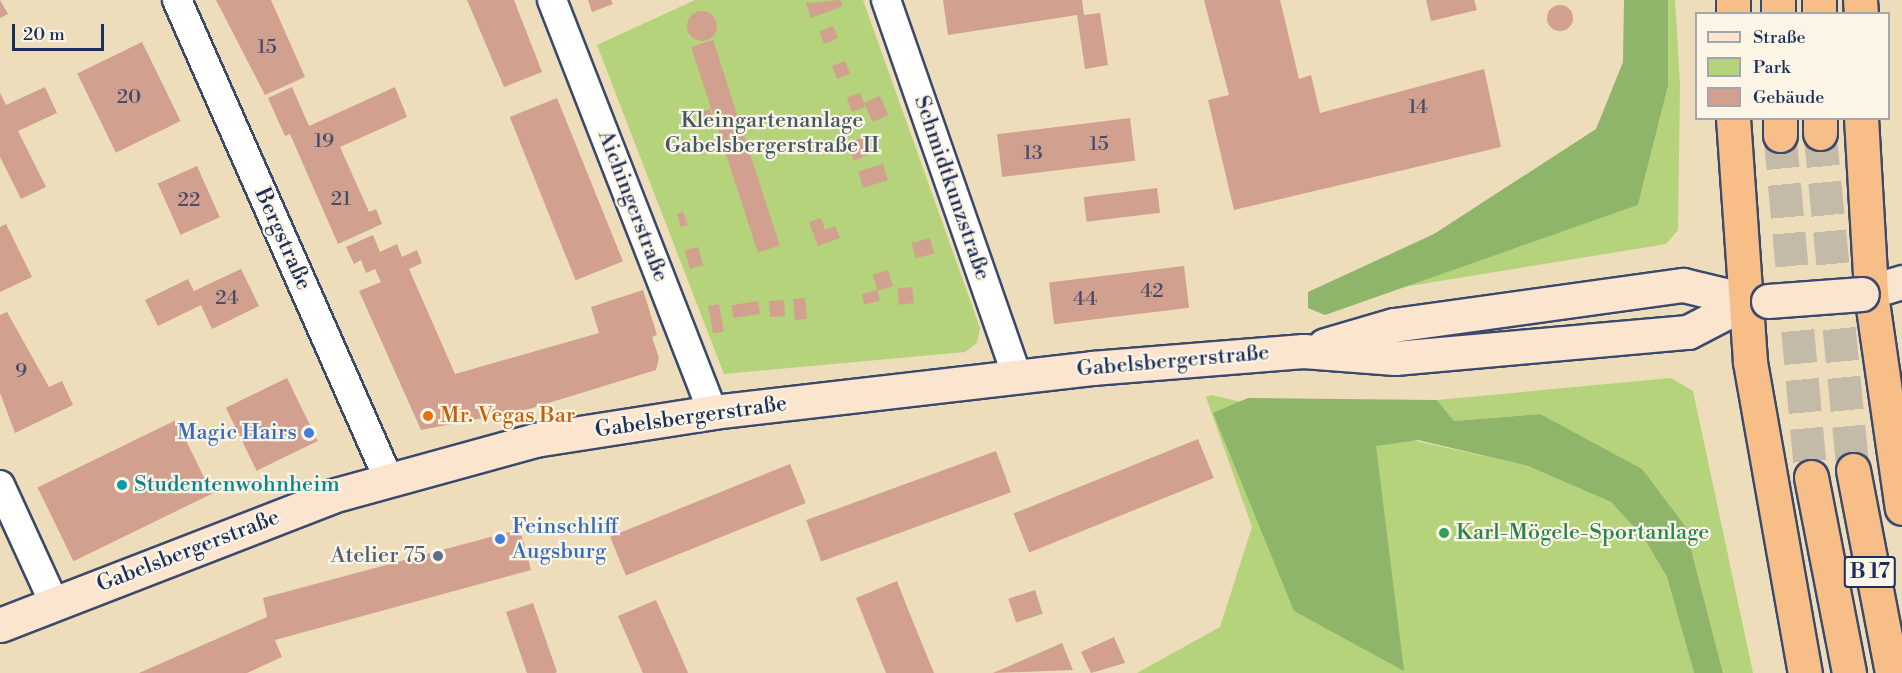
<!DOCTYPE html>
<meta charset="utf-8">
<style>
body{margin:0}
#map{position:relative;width:1902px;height:673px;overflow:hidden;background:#edddba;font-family:"Libre Bodoni",serif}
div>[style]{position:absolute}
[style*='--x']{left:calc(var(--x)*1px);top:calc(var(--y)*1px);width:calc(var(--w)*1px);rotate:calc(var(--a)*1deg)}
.green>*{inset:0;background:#b4d37a}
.forest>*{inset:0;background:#8fb56a}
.building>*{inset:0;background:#d2a08f;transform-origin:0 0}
.round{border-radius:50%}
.highway-tunnel>*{height:33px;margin-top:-16.5px;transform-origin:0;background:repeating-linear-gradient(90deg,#c3baa8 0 33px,transparent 0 49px)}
.roads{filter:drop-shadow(2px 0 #3a496c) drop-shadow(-2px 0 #3a496c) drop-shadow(0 2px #3a496c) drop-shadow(0 -2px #3a496c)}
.street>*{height:28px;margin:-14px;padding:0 14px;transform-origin:14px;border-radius:14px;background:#fff}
.secondary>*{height:33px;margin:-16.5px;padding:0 16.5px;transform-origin:16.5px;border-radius:16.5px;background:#fce5cf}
.highway>*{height:33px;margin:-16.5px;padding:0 16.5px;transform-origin:16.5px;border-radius:16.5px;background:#f7be87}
.bridges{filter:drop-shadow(2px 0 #3a496c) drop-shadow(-2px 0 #3a496c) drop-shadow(0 2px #3a496c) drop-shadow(0 -2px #3a496c)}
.secondary-bridge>*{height:33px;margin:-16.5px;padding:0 16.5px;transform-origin:16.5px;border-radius:16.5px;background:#fce5cf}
.dots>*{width:16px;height:16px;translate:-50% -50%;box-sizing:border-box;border:3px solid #fcf5e5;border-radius:50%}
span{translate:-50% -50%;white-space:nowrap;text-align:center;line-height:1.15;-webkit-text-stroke:4.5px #fcf5e5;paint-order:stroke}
.number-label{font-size:20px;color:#494b6a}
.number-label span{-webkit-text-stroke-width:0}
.shield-label span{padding:2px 4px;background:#fcf5e5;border:2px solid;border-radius:4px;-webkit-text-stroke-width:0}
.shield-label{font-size:21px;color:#1b2f5e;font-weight:700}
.park-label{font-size:22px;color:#415865}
.street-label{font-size:22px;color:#1b2f5e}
.food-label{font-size:22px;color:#c56008}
.left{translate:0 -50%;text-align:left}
.shop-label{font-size:22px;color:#366cbe}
.right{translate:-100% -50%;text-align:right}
.culture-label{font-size:22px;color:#0d838f}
.leisure-label{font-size:22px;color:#27864d}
.service-label{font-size:22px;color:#4e5e75}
.legend{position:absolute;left:1695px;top:12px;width:195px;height:108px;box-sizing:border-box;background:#fcf5e5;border:2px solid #a2a6af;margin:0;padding:8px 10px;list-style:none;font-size:18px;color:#1b2f5e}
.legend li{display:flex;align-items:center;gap:12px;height:30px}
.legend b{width:30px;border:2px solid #a2a6af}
.scale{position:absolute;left:12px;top:24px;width:92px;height:27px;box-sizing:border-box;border:3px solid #1b2f5e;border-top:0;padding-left:8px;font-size:18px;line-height:21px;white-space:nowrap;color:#1b2f5e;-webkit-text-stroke:4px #fcf5e5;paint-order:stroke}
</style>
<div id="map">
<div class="green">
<div style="clip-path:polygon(695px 0,863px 0,980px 328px,977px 343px,965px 352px,724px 374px,597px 45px)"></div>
<div style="clip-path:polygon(1668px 0,1675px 0,1680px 84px,1678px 230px,1666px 244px,1397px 288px,1638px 205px,1668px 86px)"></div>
<div style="clip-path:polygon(1671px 378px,1693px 391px,1753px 673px,1723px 673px,1685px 526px,1540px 414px,1454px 421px,1437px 400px)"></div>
<div style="clip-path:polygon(1211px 395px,1528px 466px,1611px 502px,1644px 538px,1667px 577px,1694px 673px,1137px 673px,1220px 627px,1252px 527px,1206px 397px)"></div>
</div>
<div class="forest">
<div style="clip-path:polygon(1624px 0,1668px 0,1668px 86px,1638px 205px,1325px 315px,1308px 308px,1308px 292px,1434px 234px,1596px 129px,1623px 62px)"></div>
<div style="clip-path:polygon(1248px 398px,1437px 400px,1454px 421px,1540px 414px,1642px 469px,1685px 526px,1723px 673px,1694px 673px,1667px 577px,1644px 538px,1611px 502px,1528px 466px,1418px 440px,1376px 446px,1404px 671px,1294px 611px,1213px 413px)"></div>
</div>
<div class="building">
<div style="clip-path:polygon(0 0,8px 14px,0 18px)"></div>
<div style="clip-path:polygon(216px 0,271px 0,305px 77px,265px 95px)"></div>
<div style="clip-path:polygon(467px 0,514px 0,542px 72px,504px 87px)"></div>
<div style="clip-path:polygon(588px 0,611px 0,613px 4px,592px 12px)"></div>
<div style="clip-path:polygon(840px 0,843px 6px,811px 18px,806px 3px)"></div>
<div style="clip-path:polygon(943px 0,1082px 0,1084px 15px,1100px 13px,1108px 65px,1085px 69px,1077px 15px,948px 35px)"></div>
<div style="clip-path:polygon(1204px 0,1280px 0,1299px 79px,1311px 75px,1320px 113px,1484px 69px,1501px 147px,1234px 210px,1208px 100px,1229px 95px)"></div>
<div style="clip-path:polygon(1426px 0,1474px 0,1477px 10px,1431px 21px)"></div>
<div class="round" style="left:1547px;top:5px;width:26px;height:26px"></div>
<div class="round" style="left:687px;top:11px;width:30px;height:30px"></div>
<div style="left:833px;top:26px;width:13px;height:15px;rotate:67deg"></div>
<div style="left:713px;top:40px;width:216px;height:23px;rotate:72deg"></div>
<div style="left:142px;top:42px;width:88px;height:72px;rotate:64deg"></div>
<div style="left:845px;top:61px;width:14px;height:14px;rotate:69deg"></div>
<div style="clip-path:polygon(45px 87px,57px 113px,18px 131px,46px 187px,21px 199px,0 157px,0 93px,6px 105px)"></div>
<div style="clip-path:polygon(292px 87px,309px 126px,395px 87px,407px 117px,340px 147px,369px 212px,376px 209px,382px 224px,338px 244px,290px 134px,285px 136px,268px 98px)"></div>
<div style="left:860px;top:93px;width:15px;height:14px;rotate:70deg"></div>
<div style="left:880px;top:96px;width:21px;height:17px;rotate:67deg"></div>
<div style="left:557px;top:98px;width:176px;height:51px;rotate:68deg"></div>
<div style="left:710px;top:109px;width:14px;height:12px;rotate:73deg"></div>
<div style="left:1130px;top:118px;width:43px;height:134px;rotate:83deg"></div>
<div style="clip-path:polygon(864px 137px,874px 137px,879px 149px,854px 161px,847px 143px)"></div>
<div style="left:883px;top:164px;width:17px;height:26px;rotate:73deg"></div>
<div style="left:197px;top:166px;width:56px;height:43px;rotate:66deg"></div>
<div style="left:1157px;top:188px;width:25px;height:74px;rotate:83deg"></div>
<div style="clip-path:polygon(683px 212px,688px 225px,681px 227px,677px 214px)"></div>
<div style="clip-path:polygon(821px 218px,825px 230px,835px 226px,840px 238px,818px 246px,809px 222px)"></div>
<div style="clip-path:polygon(6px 224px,32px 277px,0 292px,0 227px)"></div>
<div style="clip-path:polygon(373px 235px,380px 252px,397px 244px,402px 257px,417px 250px,422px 263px,409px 269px,455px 374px,599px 333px,591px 307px,643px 290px,657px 335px,652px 337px,659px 358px,656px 370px,529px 409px,421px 430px,359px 291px,381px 282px,375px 269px,366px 273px,361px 260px,354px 264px,346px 247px)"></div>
<div style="left:930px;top:238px;width:16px;height:19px;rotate:75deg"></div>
<div style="left:698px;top:247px;width:19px;height:14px;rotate:74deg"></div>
<div style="left:1184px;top:266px;width:42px;height:136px;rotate:83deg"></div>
<div style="clip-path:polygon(241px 269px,259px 306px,212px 329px,201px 305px,158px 326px,145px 300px,188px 279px,194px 291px)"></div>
<div style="left:888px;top:270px;width:17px;height:16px;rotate:73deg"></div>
<div style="left:912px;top:287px;width:16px;height:15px;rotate:83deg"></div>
<div style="left:877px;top:290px;width:11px;height:16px;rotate:75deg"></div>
<div style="left:805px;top:298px;width:21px;height:12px;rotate:85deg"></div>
<div style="left:784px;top:300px;width:16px;height:15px;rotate:86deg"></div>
<div style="left:758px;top:301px;width:13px;height:27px;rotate:81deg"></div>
<div style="left:719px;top:304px;width:28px;height:11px;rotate:80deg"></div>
<div style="clip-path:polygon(7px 312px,49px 387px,62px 381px,73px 405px,15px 433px,0 393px,0 315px)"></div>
<div style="left:287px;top:378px;width:70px;height:68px;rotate:64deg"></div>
<div style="left:176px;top:420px;width:82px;height:154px;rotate:64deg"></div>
<div style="left:1198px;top:439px;width:42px;height:199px;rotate:68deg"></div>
<div style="left:996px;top:451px;width:44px;height:202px;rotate:70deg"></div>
<div style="left:790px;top:464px;width:42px;height:194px;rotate:68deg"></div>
<div style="clip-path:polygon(520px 529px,531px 570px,275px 640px,282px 657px,247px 673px,139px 673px,267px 617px,263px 598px)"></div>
<div style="clip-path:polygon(897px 581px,907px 607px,934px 673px,886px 673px,856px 598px)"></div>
<div style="left:1035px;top:590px;width:25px;height:28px;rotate:72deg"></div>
<div style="clip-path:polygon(656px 600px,677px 647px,688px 673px,643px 673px,618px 616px)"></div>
<div style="clip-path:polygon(533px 603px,557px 672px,555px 673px,527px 673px,506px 612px)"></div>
<div style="clip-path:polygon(1114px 637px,1125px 663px,1091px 673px,1081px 652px)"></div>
<div style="clip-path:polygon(1062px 643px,1073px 670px,993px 673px)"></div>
</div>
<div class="highway-tunnel">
<div style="--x:1820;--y:133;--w:339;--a:84.4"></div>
<div style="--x:1780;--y:135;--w:343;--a:84.8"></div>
</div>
<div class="roads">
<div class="street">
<div style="--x:177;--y:0;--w:522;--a:66.18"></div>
<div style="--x:552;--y:0;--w:442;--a:68.7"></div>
<div style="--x:886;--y:0;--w:398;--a:70.8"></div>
<div style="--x:0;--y:485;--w:130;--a:65.4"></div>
</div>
<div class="secondary">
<div style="--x:1862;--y:294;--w:42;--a:-16.7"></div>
<div style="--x:1325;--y:345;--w:72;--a:-16.2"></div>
<div style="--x:1394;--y:325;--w:292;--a:-7.9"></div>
<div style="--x:1683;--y:285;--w:73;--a:13.5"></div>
<div style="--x:0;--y:625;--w:356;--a:-21.2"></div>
<div style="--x:332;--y:496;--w:211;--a:-15.4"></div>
<div style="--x:535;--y:440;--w:180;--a:-8.9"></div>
<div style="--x:713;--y:412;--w:382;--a:-6.6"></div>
<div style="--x:1092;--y:368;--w:212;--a:-4.6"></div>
<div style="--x:1303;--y:351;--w:92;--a:4.4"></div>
<div style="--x:1395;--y:358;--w:294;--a:-5.1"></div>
<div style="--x:1688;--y:332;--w:63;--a:-27.4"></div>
</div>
<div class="highway">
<div style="--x:1778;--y:0;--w:14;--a:90"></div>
<div style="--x:1819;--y:0;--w:14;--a:90"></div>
<div style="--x:1860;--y:0;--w:14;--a:86"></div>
<div style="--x:1733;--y:14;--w:14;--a:-90"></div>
<div style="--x:1733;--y:118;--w:245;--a:86"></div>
<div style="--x:1750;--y:362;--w:316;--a:80"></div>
<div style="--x:1780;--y:118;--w:17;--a:90"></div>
<div style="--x:1820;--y:118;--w:15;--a:90"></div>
<div style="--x:1861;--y:118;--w:176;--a:86.7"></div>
<div style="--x:1871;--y:294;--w:216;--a:81.8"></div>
<div style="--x:1853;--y:470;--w:207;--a:79.1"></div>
<div style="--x:1811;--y:477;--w:200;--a:79"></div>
</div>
</div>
<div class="bridges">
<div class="secondary-bridge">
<div style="--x:1768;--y:301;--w:94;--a:-4.3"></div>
</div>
</div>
<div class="dots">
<div style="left:428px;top:416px;background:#e8710a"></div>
<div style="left:309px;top:433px;background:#3f7fe0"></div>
<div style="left:122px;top:485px;background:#0f9aa8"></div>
<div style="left:1444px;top:533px;background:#2e9e5b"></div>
<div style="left:500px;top:539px;background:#3f7fe0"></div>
<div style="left:438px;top:556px;background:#5c6f8a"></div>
</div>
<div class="number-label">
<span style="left:267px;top:47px">15</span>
<span style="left:129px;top:97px">20</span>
<span style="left:1418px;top:107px">14</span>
<span style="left:324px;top:141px">19</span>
<span style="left:1099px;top:144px">15</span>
<span style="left:1033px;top:153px">13</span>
<span style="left:341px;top:199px">21</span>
<span style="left:189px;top:200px">22</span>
<span style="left:1152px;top:291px">42</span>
<span style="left:227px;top:298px">24</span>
<span style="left:1085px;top:299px">44</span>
<span style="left:21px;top:371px">9</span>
</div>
<div class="shield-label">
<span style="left:1870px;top:572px">B 17</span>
</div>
<div class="park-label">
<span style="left:772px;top:133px">Kleingartenanlage<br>Gabelsbergerstraße II</span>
</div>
<div class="street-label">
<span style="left:952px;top:188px;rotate:71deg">Schmidtkunzstraße</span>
<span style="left:633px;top:206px;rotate:69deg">Aichingerstraße</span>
<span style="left:283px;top:239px;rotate:66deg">Bergstraße</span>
<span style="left:1173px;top:361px;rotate:-5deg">Gabelsbergerstraße</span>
<span style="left:691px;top:417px;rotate:-8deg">Gabelsbergerstraße</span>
<span style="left:188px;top:551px;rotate:-21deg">Gabelsbergerstraße</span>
</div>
<div class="food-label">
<span class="left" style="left:440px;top:416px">Mr. Vegas Bar</span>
</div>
<div class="shop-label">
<span class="right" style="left:297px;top:433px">Magic Hairs</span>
<span class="left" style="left:512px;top:539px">Feinschliff<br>Augsburg</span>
</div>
<div class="culture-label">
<span class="left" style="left:134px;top:485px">Studentenwohnheim</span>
</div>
<div class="leisure-label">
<span class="left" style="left:1456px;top:533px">Karl-Mögele-Sportanlage</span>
</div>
<div class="service-label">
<span class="right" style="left:426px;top:556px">Atelier 75</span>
</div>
<ul class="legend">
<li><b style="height:8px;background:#fce5cf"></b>Straße</li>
<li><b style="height:16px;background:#b4d37a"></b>Park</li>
<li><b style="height:16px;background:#d2a08f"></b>Gebäude</li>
</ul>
<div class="scale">20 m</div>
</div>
